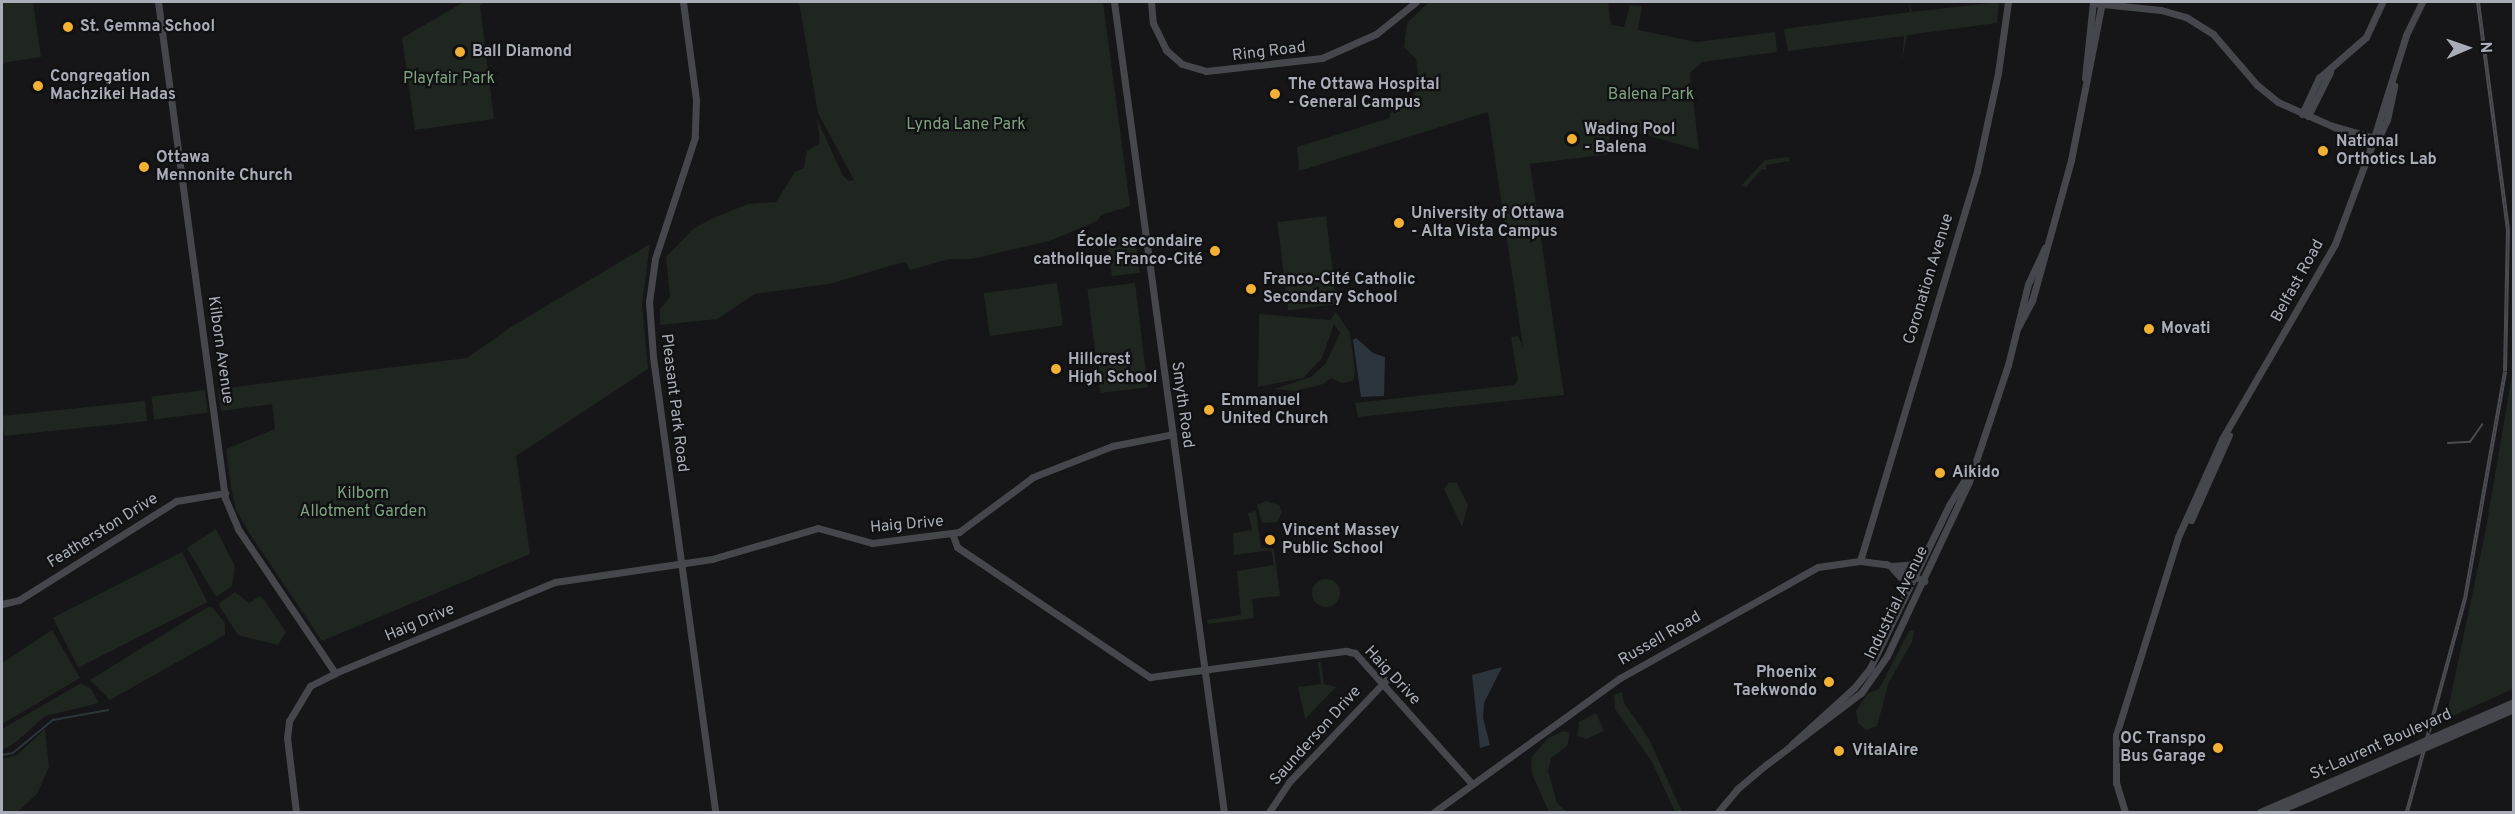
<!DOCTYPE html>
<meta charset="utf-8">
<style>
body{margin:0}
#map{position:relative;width:2515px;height:814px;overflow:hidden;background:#161618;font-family:Overpass,sans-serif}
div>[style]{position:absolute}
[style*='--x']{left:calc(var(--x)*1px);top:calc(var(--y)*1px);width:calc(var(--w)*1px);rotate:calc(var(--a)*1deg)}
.green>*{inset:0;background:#1e261f;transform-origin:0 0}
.round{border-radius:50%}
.water>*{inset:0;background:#2c353c}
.stream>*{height:1.5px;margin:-0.75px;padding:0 0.75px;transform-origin:0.75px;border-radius:0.75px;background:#2c353c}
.secondary>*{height:7px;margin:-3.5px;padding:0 3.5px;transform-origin:3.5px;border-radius:3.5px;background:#45474d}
.tram>*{height:1.5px;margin:-0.75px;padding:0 0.75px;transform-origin:0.75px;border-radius:0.75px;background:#4a4c52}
.rail>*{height:4px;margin-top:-2px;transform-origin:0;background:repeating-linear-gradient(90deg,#111113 0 4.5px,#4a4c52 0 9px);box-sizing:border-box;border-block:2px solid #4a4c52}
.secondary-bridge>*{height:7px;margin:-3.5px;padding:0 3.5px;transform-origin:3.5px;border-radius:3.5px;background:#45474d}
.dots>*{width:16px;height:16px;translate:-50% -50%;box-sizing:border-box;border:3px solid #111113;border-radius:50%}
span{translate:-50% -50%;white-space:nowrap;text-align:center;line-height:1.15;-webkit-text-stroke:4.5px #111113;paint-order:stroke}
.poi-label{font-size:16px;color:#a8adb8;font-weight:700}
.left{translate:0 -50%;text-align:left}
.right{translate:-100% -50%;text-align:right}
.street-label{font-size:16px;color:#a8adb8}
.park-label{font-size:16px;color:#7fa381}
.frame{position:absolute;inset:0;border:3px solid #a8adb8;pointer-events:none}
.north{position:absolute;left:2437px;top:18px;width:60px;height:60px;-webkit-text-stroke:4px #111113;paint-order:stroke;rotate:88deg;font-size:16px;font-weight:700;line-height:24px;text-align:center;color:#a8adb8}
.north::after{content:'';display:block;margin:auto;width:21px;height:27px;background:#a8adb8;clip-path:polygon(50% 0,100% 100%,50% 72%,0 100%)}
</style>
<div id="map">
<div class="green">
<div style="clip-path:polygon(2px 2px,33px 2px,41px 57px,2px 63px)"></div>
<div style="clip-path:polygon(464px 2px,486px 2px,480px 5px,494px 119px,415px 130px,402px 38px)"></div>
<div style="clip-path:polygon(799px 2px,1103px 2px,1130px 206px,1101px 215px,1097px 221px,1049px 241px,972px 259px,949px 259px,910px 270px,906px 262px,900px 263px,829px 284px,755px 294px,717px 319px,660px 325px,660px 309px,670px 297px,666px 257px,693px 229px,711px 219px,748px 204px,776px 202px,795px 172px,804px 168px,807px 151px,820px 143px,817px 119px,843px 176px,849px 181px,854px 180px,818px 113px)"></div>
<div style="clip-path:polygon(1429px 2px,1608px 2px,1611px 25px,1624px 27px,1630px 5px,1642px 6px,1638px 30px,1697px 42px,1775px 32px,1777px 52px,1702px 62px,1690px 73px,1699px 150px,1608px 124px,1611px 154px,1530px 164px,1564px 395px,1358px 417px,1355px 403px,1514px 385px,1518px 380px,1511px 337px,1518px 336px,1523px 347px,1488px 112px,1299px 171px,1297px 147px,1390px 118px,1390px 113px,1411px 103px,1419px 81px,1416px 59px,1404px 47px,1407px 23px)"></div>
<div style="clip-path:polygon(1909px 2px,1912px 12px,1999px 2px,1997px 23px,1907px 35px,1902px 62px,1904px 36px,1788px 51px,1784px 29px,1910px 12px)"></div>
<div style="clip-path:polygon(1789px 157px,1790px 161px,1766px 165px,1766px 170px,1762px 169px,1746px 187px,1741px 186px,1765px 160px)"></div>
<div style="left:1326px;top:216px;width:89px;height:49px;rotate:83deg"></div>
<div style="left:1135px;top:235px;width:38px;height:28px;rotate:83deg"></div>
<div style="clip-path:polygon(650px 244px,642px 305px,648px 369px,516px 456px,530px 554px,322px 641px,248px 531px,236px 510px,231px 488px,226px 449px,275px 429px,272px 404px,221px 411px,218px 389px,467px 358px,511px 327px)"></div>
<div style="left:1057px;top:283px;width:43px;height:74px;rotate:82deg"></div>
<div style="left:1135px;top:283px;width:105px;height:48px;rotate:83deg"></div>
<div style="clip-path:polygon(1336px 312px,1350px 333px,1355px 371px,1353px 381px,1342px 383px,1331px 378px,1323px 384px,1296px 391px,1274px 389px,1311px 377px,1326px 363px,1340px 333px,1334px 324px,1322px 358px,1303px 378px,1258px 387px,1259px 314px,1330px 320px)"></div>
<div style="clip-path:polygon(2513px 369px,2513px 689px,2446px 719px,2485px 534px)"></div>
<div style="left:205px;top:390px;width:23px;height:54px;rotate:83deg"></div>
<div style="left:145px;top:401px;width:20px;height:144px;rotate:84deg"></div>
<div style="clip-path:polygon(1449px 482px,1457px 483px,1468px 505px,1462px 527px,1444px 489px)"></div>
<div style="clip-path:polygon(1266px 501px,1279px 505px,1282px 512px,1277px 522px,1262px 523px,1257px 505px)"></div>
<div style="clip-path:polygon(1256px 511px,1261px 548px,1274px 549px,1280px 596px,1252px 599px,1254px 618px,1208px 624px,1207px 620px,1241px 615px,1237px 571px,1274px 565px,1271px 550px,1234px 555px,1233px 533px,1252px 530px,1248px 513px)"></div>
<div style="clip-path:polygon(216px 529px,235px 566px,232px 586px,216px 597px,187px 548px)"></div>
<div style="left:182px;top:552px;width:56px;height:145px;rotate:63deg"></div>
<div class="round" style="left:1312px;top:579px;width:28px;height:28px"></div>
<div style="clip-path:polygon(235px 592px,249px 603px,260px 596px,265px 601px,286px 632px,278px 645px,238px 635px,218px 604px)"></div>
<div style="clip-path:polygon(208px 607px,213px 608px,225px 623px,225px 635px,110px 700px,90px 680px)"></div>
<div style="clip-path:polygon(52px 630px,80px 678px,2px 724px,2px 663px)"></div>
<div style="clip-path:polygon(1914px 630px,1912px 642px,1889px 682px,1877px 726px,1866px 730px,1858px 723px,1856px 711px,1867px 694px,1879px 689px,1909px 631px)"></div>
<div style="clip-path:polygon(1318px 662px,1321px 662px,1324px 684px,1336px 687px,1305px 719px,1298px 687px,1321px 684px)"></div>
<div style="clip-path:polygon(81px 683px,91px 689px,99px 703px,45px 716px,15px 743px,2px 750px,2px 729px)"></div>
<div style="clip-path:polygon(1622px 692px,1624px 703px,1649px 739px,1682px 812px,1675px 812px,1652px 762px,1615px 709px,1614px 695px)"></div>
<div style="clip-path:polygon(1596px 713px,1604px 731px,1586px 739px,1577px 736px,1579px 722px)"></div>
<div style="clip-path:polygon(45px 729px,49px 767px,37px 794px,17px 812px,2px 812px,2px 759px,17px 755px)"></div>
<div style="clip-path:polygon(1563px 731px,1570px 733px,1567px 746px,1551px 758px,1548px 771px,1557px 803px,1567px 812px,1549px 812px,1532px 774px,1531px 758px,1548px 738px)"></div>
</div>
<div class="water">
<div style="clip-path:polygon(1356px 338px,1373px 353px,1385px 357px,1384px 396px,1361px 397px,1353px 340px)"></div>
<div style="clip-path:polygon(1502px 667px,1484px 703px,1483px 718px,1490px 745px,1480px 748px,1472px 675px)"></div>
</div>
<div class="stream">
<div style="--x:2;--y:755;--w:11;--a:-10"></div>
<div style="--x:13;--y:753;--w:52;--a:-39.5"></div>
<div style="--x:53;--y:720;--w:56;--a:-10.3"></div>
</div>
<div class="secondary">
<div style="--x:158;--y:2;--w:501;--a:82.31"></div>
<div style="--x:225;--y:498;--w:34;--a:67"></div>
<div style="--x:238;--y:529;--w:174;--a:56"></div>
<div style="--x:683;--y:2;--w:99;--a:82.4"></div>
<div style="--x:696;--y:100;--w:37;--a:92"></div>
<div style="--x:695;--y:137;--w:128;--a:108.2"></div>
<div style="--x:655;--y:259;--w:43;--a:97.9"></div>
<div style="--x:649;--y:302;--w:55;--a:85.8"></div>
<div style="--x:653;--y:357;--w:459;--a:82.2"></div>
<div style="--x:1114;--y:2;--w:817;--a:82.27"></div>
<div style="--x:1151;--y:2;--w:21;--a:85"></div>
<div style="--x:1153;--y:23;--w:30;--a:64"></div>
<div style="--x:1166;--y:50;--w:21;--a:41"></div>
<div style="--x:1182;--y:64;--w:25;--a:16"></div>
<div style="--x:1206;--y:71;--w:117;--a:-6.4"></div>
<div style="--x:1322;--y:58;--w:59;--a:-24"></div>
<div style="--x:1376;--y:34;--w:51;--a:-38.7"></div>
<div style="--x:2093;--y:3;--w:68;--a:5.9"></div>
<div style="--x:2161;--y:10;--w:26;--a:16"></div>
<div style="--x:2186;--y:17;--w:32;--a:32"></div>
<div style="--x:2213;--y:34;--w:67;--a:49.2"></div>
<div style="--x:2257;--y:85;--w:27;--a:39"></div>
<div style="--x:2278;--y:102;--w:57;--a:23.9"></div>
<div style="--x:2330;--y:125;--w:50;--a:16.3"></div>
<div style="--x:2085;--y:78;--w:76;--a:-84"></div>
<div style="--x:2302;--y:114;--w:40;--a:-65"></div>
<div style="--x:2319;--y:78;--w:62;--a:-41.1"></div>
<div style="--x:2366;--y:37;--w:38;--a:-65"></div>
<div style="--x:2308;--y:116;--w:49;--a:-63.4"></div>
<div style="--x:2332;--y:126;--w:44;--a:28.3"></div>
<div style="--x:2377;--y:141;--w:23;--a:-65"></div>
<div style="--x:2387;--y:120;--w:35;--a:-78"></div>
<div style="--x:2018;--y:327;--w:30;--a:-62"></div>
<div style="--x:2032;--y:301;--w:146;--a:-74.5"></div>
<div style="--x:2071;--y:160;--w:161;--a:-78.9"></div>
<div style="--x:2191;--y:520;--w:93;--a:-65.9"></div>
<div style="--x:952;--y:533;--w:15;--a:70"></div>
<div style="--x:957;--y:547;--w:233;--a:34"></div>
<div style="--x:1150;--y:677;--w:198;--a:-7.6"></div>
<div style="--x:1346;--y:651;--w:9;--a:13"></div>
<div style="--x:1355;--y:653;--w:176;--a:48.2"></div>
<div style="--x:1860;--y:561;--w:407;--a:-73.3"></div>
<div style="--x:1977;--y:171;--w:100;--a:-77.9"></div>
<div style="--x:1998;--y:73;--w:72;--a:-82"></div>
<div style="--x:1892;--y:566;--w:21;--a:-5"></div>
<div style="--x:1913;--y:564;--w:12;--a:-35"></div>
<div style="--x:1893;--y:569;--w:16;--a:47"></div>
<div style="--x:1904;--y:581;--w:15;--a:90"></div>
<div style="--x:2;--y:604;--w:17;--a:-13"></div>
<div style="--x:19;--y:600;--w:186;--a:-32.2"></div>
<div style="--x:176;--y:501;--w:50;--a:-9.3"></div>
<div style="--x:2451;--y:729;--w:69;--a:-23.2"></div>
<div style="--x:2449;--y:737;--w:71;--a:-23.3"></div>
<div style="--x:1792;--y:744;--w:84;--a:-42.1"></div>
<div style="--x:1854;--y:688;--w:26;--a:-51"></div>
<div style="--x:1870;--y:668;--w:181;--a:-64.1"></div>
<div style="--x:1949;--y:505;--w:36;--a:-58"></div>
<div style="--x:296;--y:812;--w:75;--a:-96.9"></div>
<div style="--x:287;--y:738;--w:17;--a:-83"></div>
<div style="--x:289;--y:721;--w:41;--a:-59"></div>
<div style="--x:310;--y:686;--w:28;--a:-27"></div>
<div style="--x:335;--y:673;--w:238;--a:-22.5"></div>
<div style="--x:555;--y:582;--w:159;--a:-8.3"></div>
<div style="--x:712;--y:559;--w:110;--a:-16.3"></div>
<div style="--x:818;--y:528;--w:56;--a:15.5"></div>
<div style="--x:872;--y:543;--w:88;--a:-7.2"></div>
<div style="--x:959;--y:532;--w:92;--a:-36.6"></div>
<div style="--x:1033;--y:477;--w:85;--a:-21.4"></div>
<div style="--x:1112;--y:446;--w:62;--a:-11.1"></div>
<div style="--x:1269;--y:812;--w:36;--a:-56"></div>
<div style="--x:1289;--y:782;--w:141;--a:-46.4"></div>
<div style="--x:1434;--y:812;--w:229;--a:-35.8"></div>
<div style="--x:1620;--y:678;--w:227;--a:-29.3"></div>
<div style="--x:1818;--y:567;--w:42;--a:-8.1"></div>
<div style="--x:1860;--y:561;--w:26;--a:7"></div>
<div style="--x:1886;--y:564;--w:42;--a:24.1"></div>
<div style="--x:1718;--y:812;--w:30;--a:-50"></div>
<div style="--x:1737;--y:789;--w:39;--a:-40"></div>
<div style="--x:1767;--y:764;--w:118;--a:-37.1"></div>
<div style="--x:1861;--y:693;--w:45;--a:-54.9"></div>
<div style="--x:1887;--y:656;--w:192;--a:-64.8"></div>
<div style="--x:1969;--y:482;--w:123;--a:-71.6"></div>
<div style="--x:2008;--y:365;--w:83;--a:-76.1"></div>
<div style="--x:2028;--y:284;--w:40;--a:-65"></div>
<div style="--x:2125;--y:812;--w:30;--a:-107"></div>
<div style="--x:2116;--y:783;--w:48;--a:-90"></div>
<div style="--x:2116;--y:735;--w:207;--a:-72.6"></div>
<div style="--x:2178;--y:537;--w:107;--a:-65.8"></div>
<div style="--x:2222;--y:439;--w:225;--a:-59.9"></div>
<div style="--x:2335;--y:244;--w:103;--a:-69.6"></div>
<div style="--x:2371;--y:147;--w:117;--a:-72.6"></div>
<div style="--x:2406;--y:35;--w:37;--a:-64"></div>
<div style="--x:2260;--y:812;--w:161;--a:-23.4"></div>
<div style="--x:2276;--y:812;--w:141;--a:-23.5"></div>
</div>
<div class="tram">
<div style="--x:2448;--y:443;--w:22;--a:-3"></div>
<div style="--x:2470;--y:442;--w:21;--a:-55"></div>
</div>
<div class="rail">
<div style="--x:2407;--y:812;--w:221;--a:-74.8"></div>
<div style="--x:2465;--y:599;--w:231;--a:-80"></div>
<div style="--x:2505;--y:371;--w:141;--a:-88.8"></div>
<div style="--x:2508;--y:230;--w:230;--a:-97.5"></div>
</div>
<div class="secondary-bridge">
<div style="--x:2408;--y:748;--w:47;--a:-23.8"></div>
<div style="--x:2405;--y:756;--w:48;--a:-23.4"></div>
</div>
<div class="dots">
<div style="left:68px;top:27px;background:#f2b134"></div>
<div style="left:460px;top:52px;background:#f2b134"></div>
<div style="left:38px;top:86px;background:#f2b134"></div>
<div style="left:1275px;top:94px;background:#f2b134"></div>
<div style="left:1572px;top:139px;background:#f2b134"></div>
<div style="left:2323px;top:151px;background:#f2b134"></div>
<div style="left:144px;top:167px;background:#f2b134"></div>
<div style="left:1399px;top:223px;background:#f2b134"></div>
<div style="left:1215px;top:251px;background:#f2b134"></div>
<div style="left:1251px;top:289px;background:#f2b134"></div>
<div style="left:2149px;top:329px;background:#f2b134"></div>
<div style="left:1056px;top:369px;background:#f2b134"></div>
<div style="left:1209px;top:410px;background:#f2b134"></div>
<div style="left:1940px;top:473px;background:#f2b134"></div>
<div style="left:1270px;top:540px;background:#f2b134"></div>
<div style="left:1829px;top:682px;background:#f2b134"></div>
<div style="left:2218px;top:748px;background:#f2b134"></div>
<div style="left:1839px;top:751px;background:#f2b134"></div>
</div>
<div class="poi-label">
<span class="left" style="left:80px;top:27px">St. Gemma School</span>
<span class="left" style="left:472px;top:52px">Ball Diamond</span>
<span class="left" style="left:50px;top:86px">Congregation<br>Machzikei Hadas</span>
<span class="left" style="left:1288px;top:94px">The Ottawa Hospital<br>- General Campus</span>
<span class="left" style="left:1584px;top:139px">Wading Pool<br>- Balena</span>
<span class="left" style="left:2336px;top:151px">National<br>Orthotics Lab</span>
<span class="left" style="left:156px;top:167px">Ottawa<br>Mennonite Church</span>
<span class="left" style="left:1411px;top:223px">University of Ottawa<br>- Alta Vista Campus</span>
<span class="right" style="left:1203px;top:251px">École secondaire<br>catholique Franco-Cité</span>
<span class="left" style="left:1263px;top:289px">Franco-Cité Catholic<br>Secondary School</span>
<span class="left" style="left:2161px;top:329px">Movati</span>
<span class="left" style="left:1068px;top:369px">Hillcrest<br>High School</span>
<span class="left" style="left:1221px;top:410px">Emmanuel<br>United Church</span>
<span class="left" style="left:1952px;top:473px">Aikido</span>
<span class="left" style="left:1282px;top:540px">Vincent Massey<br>Public School</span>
<span class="right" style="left:1817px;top:682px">Phoenix<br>Taekwondo</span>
<span class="right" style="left:2206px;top:748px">OC Transpo<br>Bus Garage</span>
<span class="left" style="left:1852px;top:751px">VitalAire</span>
</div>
<div class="street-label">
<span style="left:1269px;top:52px;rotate:-7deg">Ring Road</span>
<span style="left:1929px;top:279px;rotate:-73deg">Coronation Avenue</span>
<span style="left:2298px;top:281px;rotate:-61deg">Belfast Road</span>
<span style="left:220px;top:350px;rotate:82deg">Kilborn Avenue</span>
<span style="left:674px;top:403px;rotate:83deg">Pleasant Park Road</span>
<span style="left:1182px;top:405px;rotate:82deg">Smyth Road</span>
<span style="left:907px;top:525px;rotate:-5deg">Haig Drive</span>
<span style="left:103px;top:531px;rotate:-32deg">Featherston Drive</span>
<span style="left:1897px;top:603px;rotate:-64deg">Industrial Avenue</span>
<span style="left:420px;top:623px;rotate:-23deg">Haig Drive</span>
<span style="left:1660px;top:639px;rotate:-30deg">Russell Road</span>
<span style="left:1392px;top:676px;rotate:47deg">Haig Drive</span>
<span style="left:1316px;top:736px;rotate:-48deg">Saunderson Drive</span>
<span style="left:2381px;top:745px;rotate:-24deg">St-Laurent Boulevard</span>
</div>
<div class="park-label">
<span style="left:449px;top:79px">Playfair Park</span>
<span style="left:1651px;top:95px">Balena Park</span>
<span style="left:966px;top:125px">Lynda Lane Park</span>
<span style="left:363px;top:503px">Kilborn<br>Allotment Garden</span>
</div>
<div class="frame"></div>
<div class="north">N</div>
</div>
